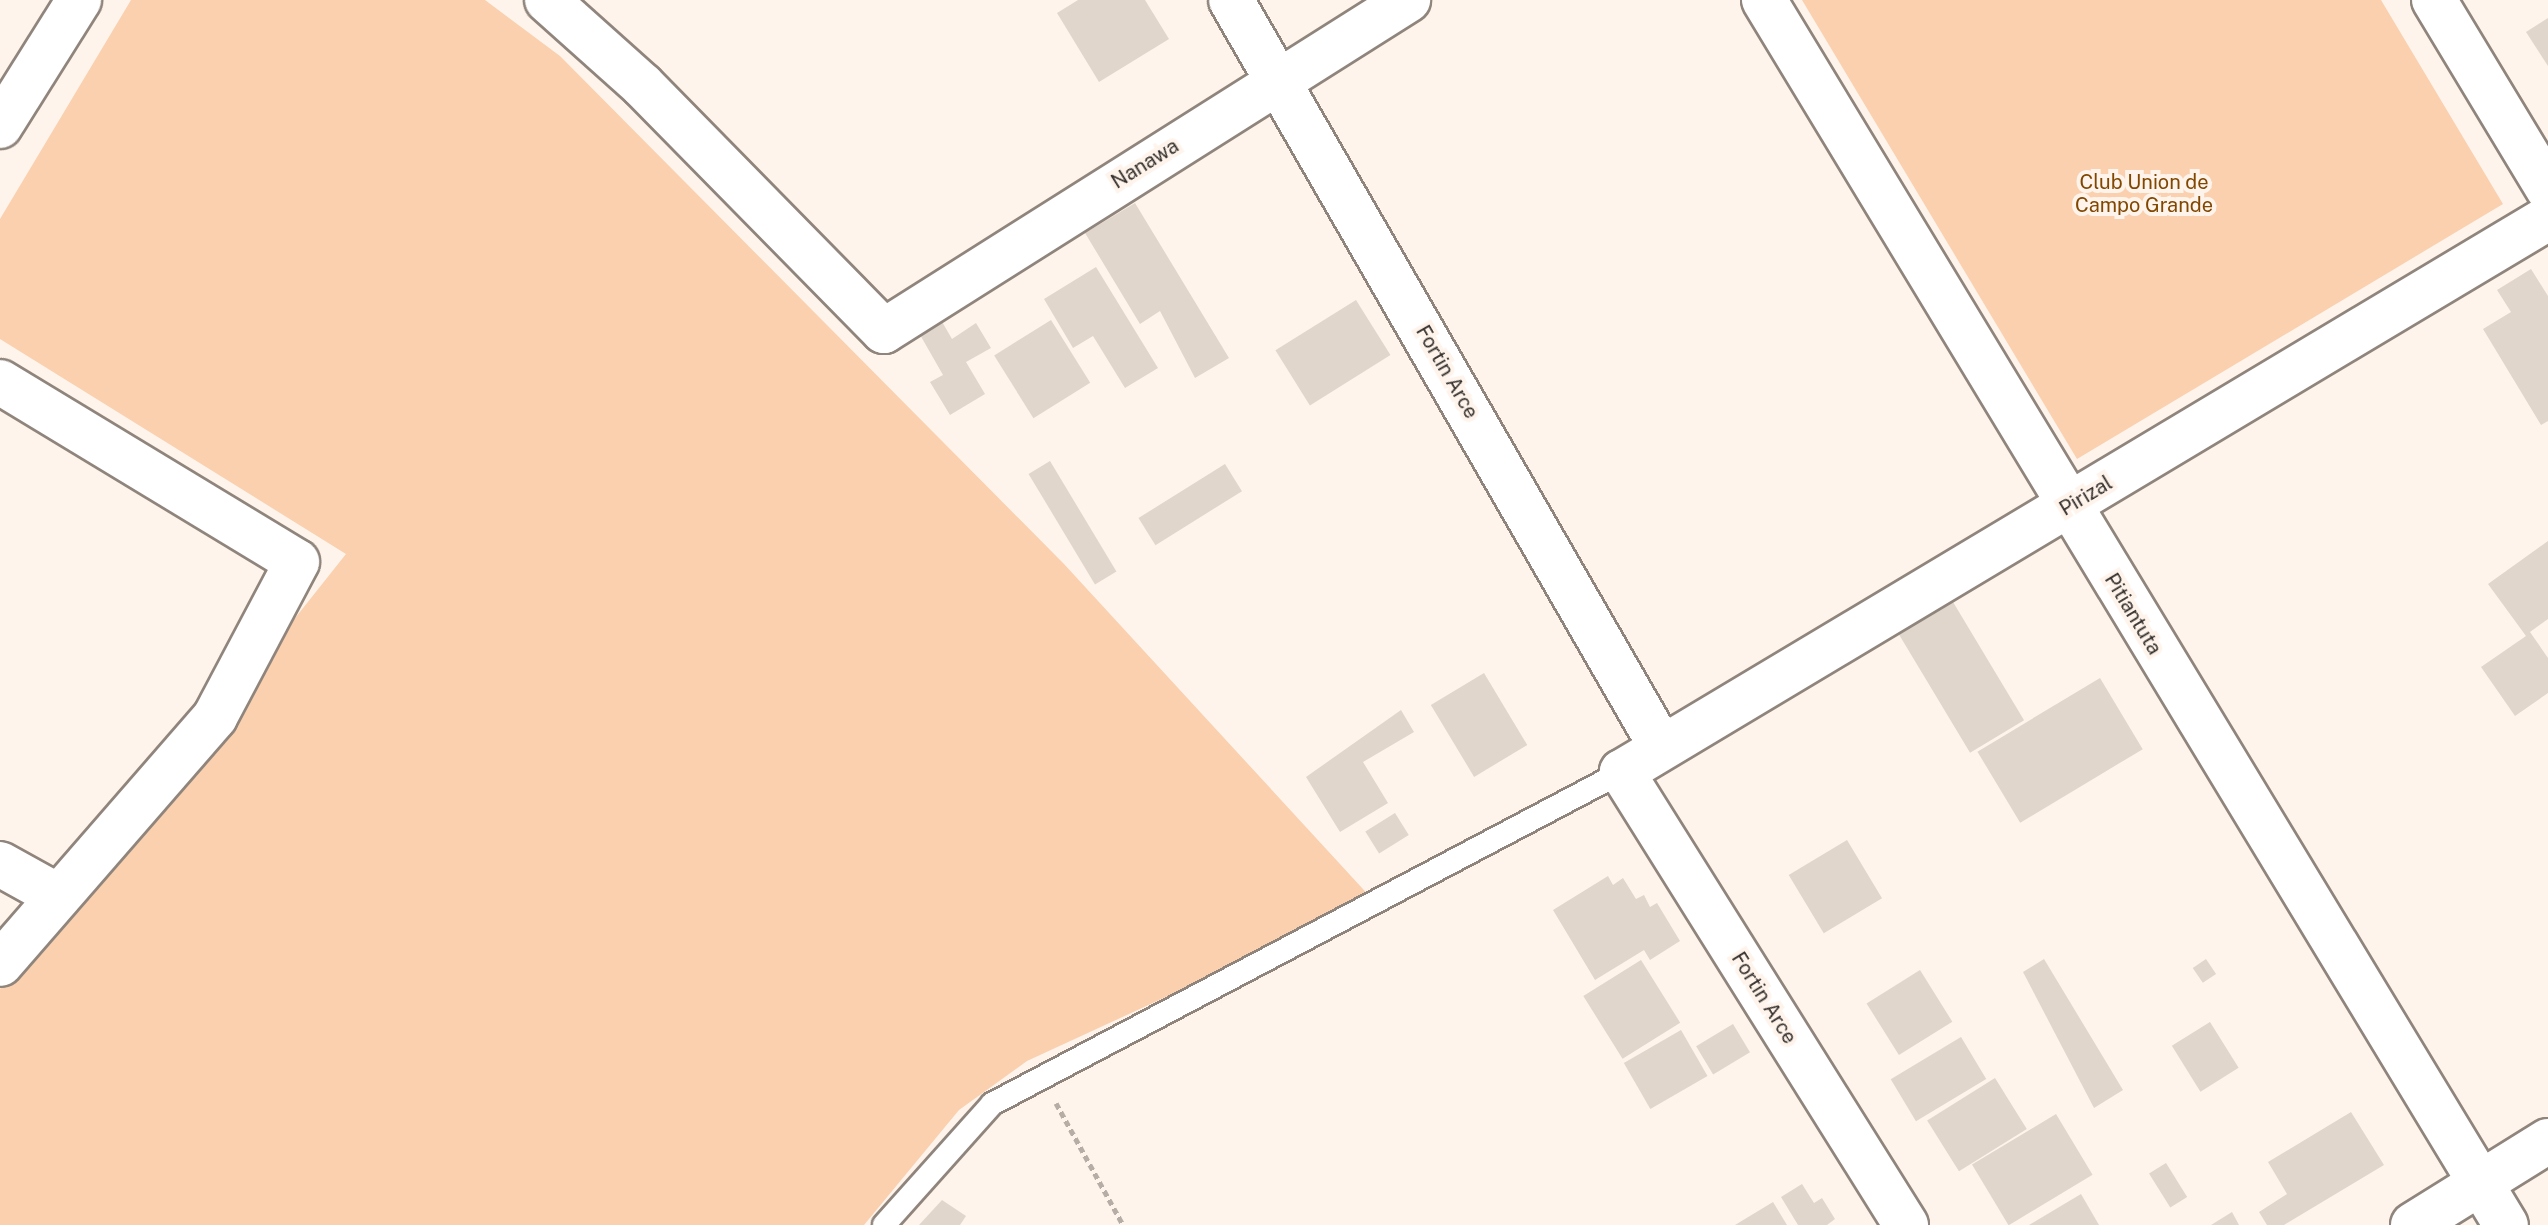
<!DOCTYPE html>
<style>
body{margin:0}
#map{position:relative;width:2548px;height:1225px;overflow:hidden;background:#fef4ec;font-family:"Public Sans",sans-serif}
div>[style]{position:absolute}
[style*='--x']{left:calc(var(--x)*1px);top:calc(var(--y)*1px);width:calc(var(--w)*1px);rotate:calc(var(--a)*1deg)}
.green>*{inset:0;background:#fad0ae}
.building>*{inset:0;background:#e1d6cc;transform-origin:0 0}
.path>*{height:5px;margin-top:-2.5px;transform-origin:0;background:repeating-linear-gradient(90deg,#b6ada7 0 6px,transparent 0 10px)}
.roads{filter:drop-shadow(2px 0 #90857c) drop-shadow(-2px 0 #90857c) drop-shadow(0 2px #90857c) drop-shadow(0 -2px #90857c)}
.lane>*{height:22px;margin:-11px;padding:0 11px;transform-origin:11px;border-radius:11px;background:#fff}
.street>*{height:44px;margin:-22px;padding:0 22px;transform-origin:22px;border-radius:22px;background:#fff}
.secondary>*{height:44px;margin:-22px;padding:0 22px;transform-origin:22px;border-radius:22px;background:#fff}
span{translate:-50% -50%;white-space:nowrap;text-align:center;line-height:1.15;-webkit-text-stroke:8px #fef4ec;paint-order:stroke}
.street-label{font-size:20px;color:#342f2b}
.park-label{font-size:20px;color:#814701}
</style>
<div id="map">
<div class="green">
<div style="clip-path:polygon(131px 0,485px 0,560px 56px,1064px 564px,1374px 901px,1027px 1061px,959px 1110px,864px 1225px,0 1225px,0 989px,346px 554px,0 339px,0 219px)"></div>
<div style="clip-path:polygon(1802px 0,2381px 0,2503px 204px,2077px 459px)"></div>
</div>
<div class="building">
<div style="clip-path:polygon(1078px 0,1145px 0,1169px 39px,1099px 82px,1057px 13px)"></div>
<div style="clip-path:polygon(2548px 18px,2548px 66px,2526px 32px)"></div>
<div style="clip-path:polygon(1135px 203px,1229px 358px,1195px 378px,1160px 311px,1140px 324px,1085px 233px)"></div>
<div style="clip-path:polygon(1096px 267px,1158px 368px,1125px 388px,1093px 336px,1073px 348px,1044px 299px)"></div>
<div style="clip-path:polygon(2531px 269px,2548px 296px,2548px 421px,2541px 425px,2483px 329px,2511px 312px,2497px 290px)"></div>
<div style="left:1356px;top:300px;width:65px;height:95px;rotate:58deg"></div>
<div style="clip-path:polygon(941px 320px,952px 339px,976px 323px,991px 348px,966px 362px,985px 394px,950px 415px,930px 382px,943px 375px,919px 333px)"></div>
<div style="left:1051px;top:320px;width:74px;height:67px;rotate:58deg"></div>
<div style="left:1050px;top:461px;width:129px;height:25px;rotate:59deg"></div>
<div style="left:1225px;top:464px;width:32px;height:102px;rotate:58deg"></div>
<div style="clip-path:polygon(2548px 541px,2548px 619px,2530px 632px,2548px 658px,2548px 693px,2515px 716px,2481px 667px,2526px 636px,2488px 584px)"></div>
<div style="left:1953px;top:602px;width:138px;height:63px;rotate:59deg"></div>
<div style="left:1484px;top:673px;width:84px;height:62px;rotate:59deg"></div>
<div style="left:2100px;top:678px;width:83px;height:143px;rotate:59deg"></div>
<div style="clip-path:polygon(1401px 710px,1414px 732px,1363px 762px,1388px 803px,1340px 832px,1306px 777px)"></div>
<div style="left:1395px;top:813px;width:26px;height:35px;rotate:58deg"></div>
<div style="left:1847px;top:840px;width:68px;height:68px;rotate:59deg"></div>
<div style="clip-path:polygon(1608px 876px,1613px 885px,1623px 878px,1636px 899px,1644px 895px,1650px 907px,1657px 903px,1680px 941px,1650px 960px,1644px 950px,1595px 980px,1553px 910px)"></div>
<div style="clip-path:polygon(2044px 959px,2123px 1090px,2094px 1108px,2023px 972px)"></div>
<div style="left:2206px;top:959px;width:18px;height:16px;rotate:56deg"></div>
<div style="left:1641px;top:960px;width:74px;height:68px;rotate:58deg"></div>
<div style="left:1920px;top:970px;width:61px;height:63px;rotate:58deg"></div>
<div style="left:2210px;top:1022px;width:54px;height:45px;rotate:58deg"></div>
<div style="left:1733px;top:1024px;width:33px;height:43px;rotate:59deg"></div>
<div style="left:1681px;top:1030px;width:53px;height:66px;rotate:60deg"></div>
<div style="left:1961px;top:1037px;width:49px;height:82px;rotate:59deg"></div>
<div style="left:1995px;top:1078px;width:60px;height:80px;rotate:58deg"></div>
<div style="clip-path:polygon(2351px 1112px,2384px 1165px,2284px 1225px,2267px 1225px,2259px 1212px,2287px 1194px,2268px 1162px)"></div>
<div style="left:2056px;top:1114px;width:71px;height:98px;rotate:59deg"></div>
<div style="left:2166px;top:1163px;width:40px;height:20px;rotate:58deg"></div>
<div style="clip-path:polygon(1802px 1184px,1814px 1203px,1822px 1198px,1835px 1219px,1827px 1225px,1798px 1225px,1781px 1197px)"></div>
<div style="clip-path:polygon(2081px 1194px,2099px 1225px,2029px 1225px)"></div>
<div style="clip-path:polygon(942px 1200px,966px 1216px,960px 1225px,919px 1225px)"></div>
<div style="clip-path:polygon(1773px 1202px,1787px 1225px,1735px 1225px)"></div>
<div style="clip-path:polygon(2232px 1212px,2239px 1225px,2211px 1225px)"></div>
</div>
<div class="path">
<div style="--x:1056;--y:1103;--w:139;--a:61.2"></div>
</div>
<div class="roads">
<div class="lane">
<div style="--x:884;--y:1225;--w:162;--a:-48.2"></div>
<div style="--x:992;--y:1104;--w:712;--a:-27.79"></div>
</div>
<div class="street">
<div style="--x:547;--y:0;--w:127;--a:41.8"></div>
<div style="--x:642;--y:85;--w:345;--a:45.5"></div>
<div style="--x:884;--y:331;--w:620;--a:-32.28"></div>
<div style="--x:1231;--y:0;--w:860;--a:60.06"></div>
<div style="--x:1764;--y:0;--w:1432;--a:58.8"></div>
<div style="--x:0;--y:126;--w:149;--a:-57.9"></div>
<div style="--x:0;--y:382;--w:347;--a:31.2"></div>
<div style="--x:297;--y:562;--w:175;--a:117.9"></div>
<div style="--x:215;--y:717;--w:327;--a:131"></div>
<div style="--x:0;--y:864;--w:66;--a:28.9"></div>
<div style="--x:1906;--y:1225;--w:535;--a:-122.08"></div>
<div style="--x:1622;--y:772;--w:1079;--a:-30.89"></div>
<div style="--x:2413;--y:1225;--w:159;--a:-31.9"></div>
</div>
<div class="secondary">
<div style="--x:2434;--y:0;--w:221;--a:58.9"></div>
</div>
</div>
<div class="street-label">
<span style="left:1145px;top:164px;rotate:-32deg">Nanawa</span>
<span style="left:1447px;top:372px;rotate:60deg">Fortin Arce</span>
<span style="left:2086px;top:496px;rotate:-31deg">Pirizal</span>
<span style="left:2133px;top:614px;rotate:59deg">Pitiantuta</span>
<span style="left:1764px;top:998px;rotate:58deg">Fortin Arce</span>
</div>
<div class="park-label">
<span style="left:2144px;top:194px">Club Union de<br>Campo Grande</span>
</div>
</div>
